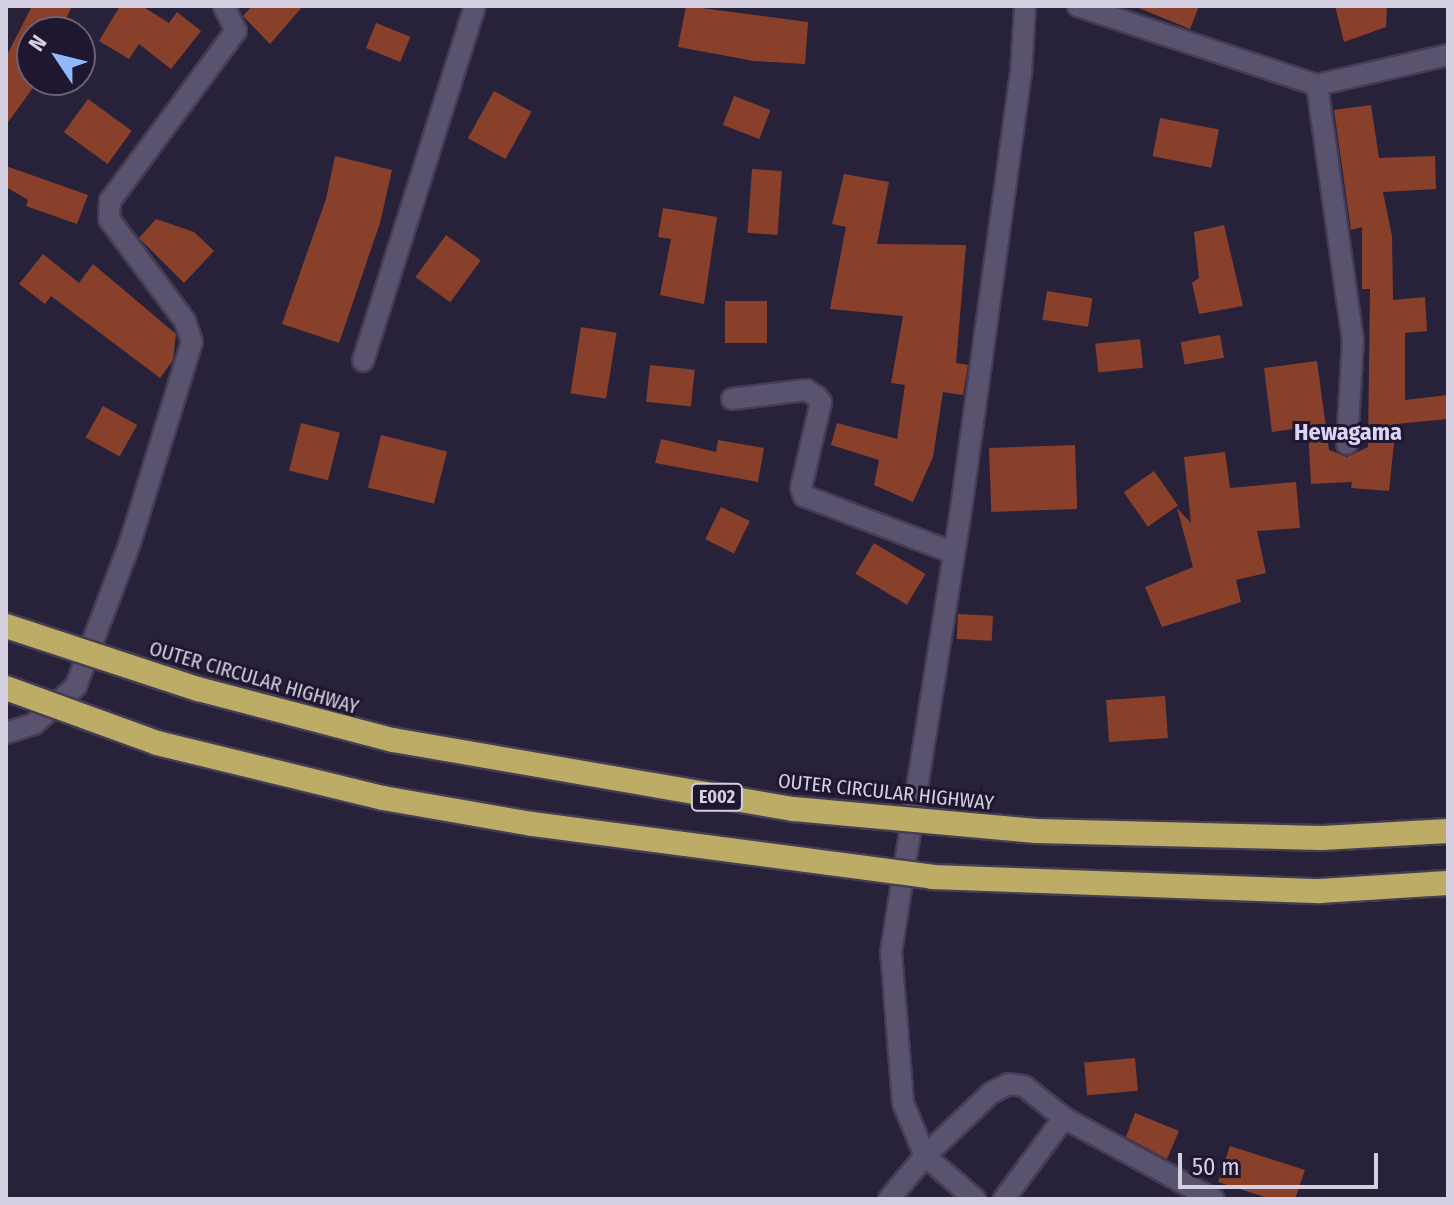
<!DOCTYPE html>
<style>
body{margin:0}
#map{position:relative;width:1454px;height:1205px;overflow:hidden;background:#28213a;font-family:"Fira Sans Condensed",sans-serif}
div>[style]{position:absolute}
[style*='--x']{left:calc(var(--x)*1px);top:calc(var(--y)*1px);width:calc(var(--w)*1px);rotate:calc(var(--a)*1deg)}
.building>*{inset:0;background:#89402b;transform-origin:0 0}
.roads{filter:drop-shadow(2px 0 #443d53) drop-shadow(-2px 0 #443d53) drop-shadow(0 2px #443d53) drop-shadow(0 -2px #443d53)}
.minor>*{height:20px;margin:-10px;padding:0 10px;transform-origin:10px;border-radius:10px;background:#5a5370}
.bridges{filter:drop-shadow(2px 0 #443d53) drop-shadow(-2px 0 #443d53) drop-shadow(0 2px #443d53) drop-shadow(0 -2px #443d53)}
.motorway-bridge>*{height:24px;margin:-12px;padding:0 12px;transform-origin:12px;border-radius:12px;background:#bcac66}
span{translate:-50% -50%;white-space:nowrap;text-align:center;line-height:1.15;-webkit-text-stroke:6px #1f1730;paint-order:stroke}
.shield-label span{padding:2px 6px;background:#1f1730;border:2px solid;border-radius:6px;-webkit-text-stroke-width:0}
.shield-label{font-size:18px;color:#d4d0e1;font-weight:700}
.street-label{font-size:20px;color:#d4d0e1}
.quarter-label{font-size:24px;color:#dcd4f6;font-weight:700}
.frame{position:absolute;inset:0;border:8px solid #d4d0e1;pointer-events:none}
.north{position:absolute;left:16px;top:16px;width:80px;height:80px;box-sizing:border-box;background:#1f1730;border:2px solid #676177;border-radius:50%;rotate:305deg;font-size:22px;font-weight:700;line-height:32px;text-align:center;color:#d4d0e1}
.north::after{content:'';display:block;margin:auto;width:28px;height:36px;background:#91b8fd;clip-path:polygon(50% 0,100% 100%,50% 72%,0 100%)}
.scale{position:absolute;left:1178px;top:1153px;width:200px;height:36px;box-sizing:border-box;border:4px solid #d4d0e1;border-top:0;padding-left:10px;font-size:24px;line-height:28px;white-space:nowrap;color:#d4d0e1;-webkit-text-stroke:6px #1f1730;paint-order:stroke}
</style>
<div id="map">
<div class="building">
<div style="clip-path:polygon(32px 6px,72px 6px,60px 32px,32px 32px,32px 89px,6px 125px,6px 57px)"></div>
<div style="clip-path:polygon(120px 6px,142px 6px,169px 23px,177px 12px,201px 31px,171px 69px,139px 44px,129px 59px,99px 41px)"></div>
<div style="clip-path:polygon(252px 6px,303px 6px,270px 44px,243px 16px)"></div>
<div style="clip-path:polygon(686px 6px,808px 22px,805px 64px,754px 61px,678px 47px)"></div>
<div style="clip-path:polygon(1134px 6px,1199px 6px,1190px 29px)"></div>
<div style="clip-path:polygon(1335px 6px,1387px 6px,1386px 27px,1344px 42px)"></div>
<div style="left:376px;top:23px;width:37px;height:27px;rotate:22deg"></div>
<div style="left:494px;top:91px;width:43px;height:54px;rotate:29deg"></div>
<div style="left:734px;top:96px;width:39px;height:31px;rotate:21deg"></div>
<div style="left:88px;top:99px;width:54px;height:41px;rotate:36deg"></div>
<div style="clip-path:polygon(1371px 105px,1379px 158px,1435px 156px,1436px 189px,1383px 192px,1392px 236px,1393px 300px,1425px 297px,1427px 331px,1405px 333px,1405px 400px,1448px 395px,1448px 419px,1396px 424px,1389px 491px,1351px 488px,1352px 482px,1311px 484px,1308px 427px,1272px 432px,1264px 368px,1317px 361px,1329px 450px,1347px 457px,1368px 447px,1370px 289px,1362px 289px,1362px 227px,1351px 230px,1334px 110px)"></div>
<div style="left:1160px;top:118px;width:60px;height:39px;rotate:11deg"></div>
<div style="clip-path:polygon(335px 156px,392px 170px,380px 223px,339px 343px,282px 324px,326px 199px)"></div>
<div style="clip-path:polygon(6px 166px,88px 195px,77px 224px,26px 206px,28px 200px,6px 187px)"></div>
<div style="left:752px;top:169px;width:30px;height:64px;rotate:4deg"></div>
<div style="clip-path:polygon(844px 174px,889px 182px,877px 244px,966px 245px,956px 363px,968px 365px,963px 395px,943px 392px,933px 457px,913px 502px,874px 485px,879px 460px,831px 445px,837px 423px,897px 439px,905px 385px,891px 383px,903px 316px,830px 309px,846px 227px,832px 224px)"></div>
<div style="clip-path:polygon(663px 208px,717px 217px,704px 304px,660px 295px,671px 239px,658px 237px)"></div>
<div style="clip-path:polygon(156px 219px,194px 232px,214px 251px,184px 283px,139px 238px)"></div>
<div style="clip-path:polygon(1224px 225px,1243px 306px,1199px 314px,1192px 283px,1199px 278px,1194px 232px)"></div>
<div style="left:446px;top:235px;width:43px;height:52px;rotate:36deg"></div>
<div style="clip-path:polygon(43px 254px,79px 283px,93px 264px,176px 334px,173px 360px,160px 378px,51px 296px,45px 304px,19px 284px)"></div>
<div style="left:1047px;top:291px;width:46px;height:29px;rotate:9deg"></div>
<div style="left:725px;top:301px;width:42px;height:42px"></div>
<div style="left:581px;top:327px;width:36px;height:67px;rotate:9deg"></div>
<div style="left:1220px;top:335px;width:23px;height:40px;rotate:80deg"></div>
<div style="left:1140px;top:339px;width:29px;height:45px;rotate:84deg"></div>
<div style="left:650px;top:365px;width:45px;height:37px;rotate:6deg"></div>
<div style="left:103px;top:406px;width:39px;height:36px;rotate:29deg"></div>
<div style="left:301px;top:423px;width:40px;height:49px;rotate:14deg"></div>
<div style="left:381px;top:435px;width:68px;height:54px;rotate:14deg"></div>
<div style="clip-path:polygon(661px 439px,716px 452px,718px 440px,764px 448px,758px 482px,655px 463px)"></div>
<div style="left:1075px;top:445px;width:64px;height:86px;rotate:88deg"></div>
<div style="clip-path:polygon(1225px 452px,1230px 488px,1296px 482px,1300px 528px,1257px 531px,1266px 573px,1236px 580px,1241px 602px,1162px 627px,1145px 587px,1193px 567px,1177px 508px,1191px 523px,1184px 457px)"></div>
<div style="left:1154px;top:471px;width:42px;height:37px;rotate:55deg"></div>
<div style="left:721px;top:507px;width:32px;height:36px;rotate:26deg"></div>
<div style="left:874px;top:543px;width:60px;height:36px;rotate:31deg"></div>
<div style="left:958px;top:614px;width:35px;height:25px;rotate:3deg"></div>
<div style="left:1165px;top:696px;width:42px;height:59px;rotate:86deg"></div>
<div style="left:1135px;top:1058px;width:33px;height:51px;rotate:85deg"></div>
<div style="clip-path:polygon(1135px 1113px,1179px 1131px,1167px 1159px,1126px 1137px)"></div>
<div style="clip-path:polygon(1230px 1146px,1305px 1170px,1295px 1199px,1271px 1199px,1218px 1182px)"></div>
</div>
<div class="roads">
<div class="minor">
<div style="--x:1078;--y:6;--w:252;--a:18.3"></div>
<div style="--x:1317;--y:85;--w:134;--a:-12.9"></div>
<div style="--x:1317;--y:85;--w:258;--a:82"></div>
<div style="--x:1353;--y:340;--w:104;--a:93.3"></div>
<div style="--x:363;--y:361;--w:372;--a:-72.5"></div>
<div style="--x:732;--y:399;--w:75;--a:-6.9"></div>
<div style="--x:806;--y:390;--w:12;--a:31"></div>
<div style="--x:816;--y:396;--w:8;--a:50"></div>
<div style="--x:821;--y:402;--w:88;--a:103.1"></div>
<div style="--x:801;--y:488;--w:9;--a:69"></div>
<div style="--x:804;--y:496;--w:160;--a:20.8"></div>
<div style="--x:6;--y:733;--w:29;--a:-18"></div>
<div style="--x:34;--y:724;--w:57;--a:-42.1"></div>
<div style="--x:76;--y:686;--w:153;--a:-69.3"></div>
<div style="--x:130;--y:543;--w:210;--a:-72.9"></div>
<div style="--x:192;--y:342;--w:22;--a:-108"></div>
<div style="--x:185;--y:321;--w:127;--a:-126.7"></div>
<div style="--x:109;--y:219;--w:18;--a:-87"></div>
<div style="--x:110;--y:201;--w:212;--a:-53.5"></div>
<div style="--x:236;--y:31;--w:28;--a:-116"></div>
<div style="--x:889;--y:1199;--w:56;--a:-50.1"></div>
<div style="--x:925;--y:1156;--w:91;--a:-43.7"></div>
<div style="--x:991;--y:1093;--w:20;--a:-27"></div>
<div style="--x:1009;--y:1084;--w:15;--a:8"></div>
<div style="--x:1024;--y:1086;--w:51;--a:38.7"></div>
<div style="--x:1064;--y:1118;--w:170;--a:28.5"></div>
<div style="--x:975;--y:1199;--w:66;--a:-139.3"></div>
<div style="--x:925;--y:1156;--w:57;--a:-112.5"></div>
<div style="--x:903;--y:1103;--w:151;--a:-94.5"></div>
<div style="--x:891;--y:952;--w:440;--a:-81"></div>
<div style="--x:960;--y:517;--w:447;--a:-82.2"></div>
<div style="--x:1021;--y:74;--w:68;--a:-86.6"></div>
<div style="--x:1004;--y:1199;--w:101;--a:-53.5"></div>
</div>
</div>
<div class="bridges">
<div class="motorway-bridge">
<div style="--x:6;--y:626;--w:202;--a:18.2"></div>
<div style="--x:198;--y:689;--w:202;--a:14.7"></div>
<div style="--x:393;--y:740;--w:407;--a:9.8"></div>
<div style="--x:794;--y:809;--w:243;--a:5.2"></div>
<div style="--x:1036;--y:831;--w:286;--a:1.4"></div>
<div style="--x:1322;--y:838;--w:126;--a:-3.2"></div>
<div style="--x:6;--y:688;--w:161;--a:20"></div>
<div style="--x:157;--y:743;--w:233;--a:13.7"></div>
<div style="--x:383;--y:798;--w:151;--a:9.9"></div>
<div style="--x:532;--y:824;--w:403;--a:7.5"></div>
<div style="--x:932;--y:877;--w:388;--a:2.1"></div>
<div style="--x:1320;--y:891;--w:128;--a:-3.6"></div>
</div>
</div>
<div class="shield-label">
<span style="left:717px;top:797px">E002</span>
</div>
<div class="street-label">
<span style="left:254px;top:678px;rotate:16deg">OUTER CIRCULAR HIGHWAY</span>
<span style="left:886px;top:792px;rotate:6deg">OUTER CIRCULAR HIGHWAY</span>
</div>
<div class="quarter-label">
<span style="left:1348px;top:433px">Hewagama</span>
</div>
<div class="frame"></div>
<div class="north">N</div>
<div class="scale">50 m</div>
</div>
